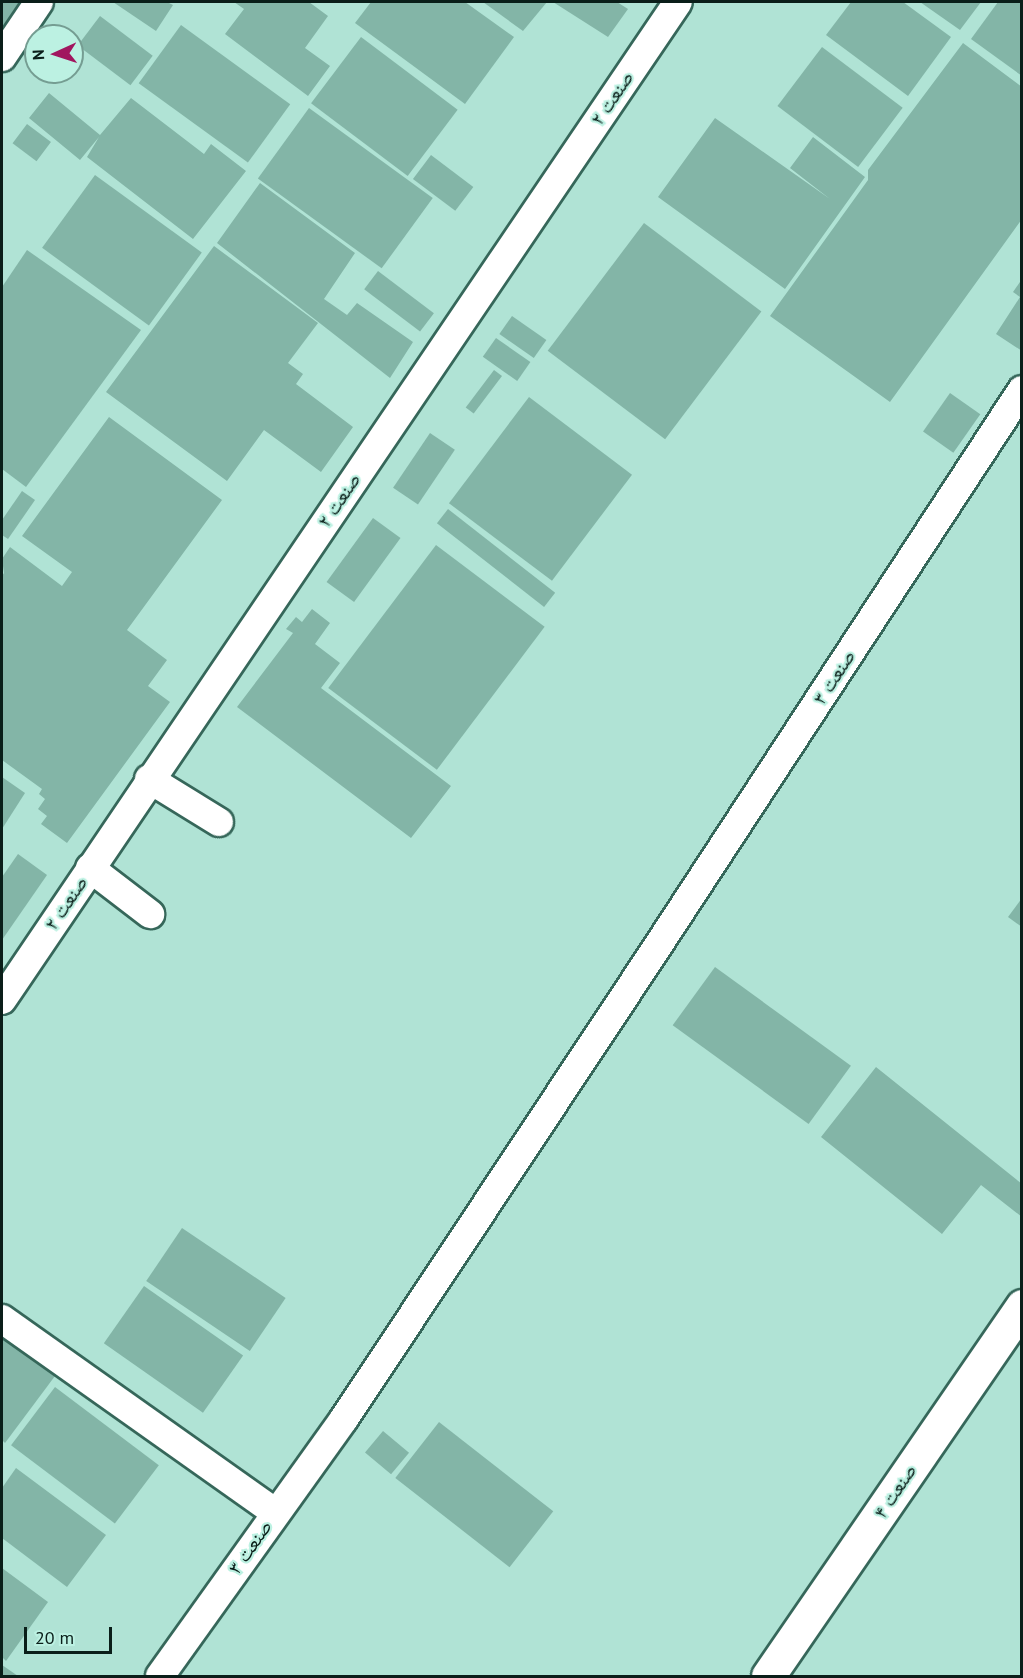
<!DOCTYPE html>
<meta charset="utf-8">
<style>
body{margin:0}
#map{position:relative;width:1023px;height:1678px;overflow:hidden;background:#b0e3d5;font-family:"PT Sans","Noto Naskh Arabic",sans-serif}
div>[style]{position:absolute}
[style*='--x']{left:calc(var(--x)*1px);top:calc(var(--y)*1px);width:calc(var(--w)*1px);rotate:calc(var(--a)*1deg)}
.building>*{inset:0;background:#83b5a7;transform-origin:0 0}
.roads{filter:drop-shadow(2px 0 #36675a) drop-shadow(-2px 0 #36675a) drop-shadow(0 2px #36675a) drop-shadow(0 -2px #36675a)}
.minor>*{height:28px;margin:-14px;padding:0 14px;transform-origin:14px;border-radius:14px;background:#fff}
.tertiary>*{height:33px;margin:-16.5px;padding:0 16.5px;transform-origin:16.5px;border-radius:16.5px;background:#fff}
span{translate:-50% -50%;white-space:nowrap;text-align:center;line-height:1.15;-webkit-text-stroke:4.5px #bcf1e2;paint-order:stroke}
.street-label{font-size:20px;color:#0a1e19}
.frame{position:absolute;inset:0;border:3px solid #0a1e19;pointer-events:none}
.north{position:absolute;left:24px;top:24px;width:60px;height:60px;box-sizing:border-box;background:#bcf1e2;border:2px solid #759d92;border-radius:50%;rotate:267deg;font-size:16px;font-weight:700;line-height:24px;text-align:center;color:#0a1e19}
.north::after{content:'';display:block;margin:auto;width:21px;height:27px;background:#a1165f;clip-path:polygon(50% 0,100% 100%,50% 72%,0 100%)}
.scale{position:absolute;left:24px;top:1627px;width:88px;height:27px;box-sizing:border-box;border:3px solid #0a1e19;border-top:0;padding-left:8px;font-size:18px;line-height:21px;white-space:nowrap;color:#0a1e19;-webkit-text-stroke:4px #bcf1e2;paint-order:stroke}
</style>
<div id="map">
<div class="building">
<div style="clip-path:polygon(2px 2px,20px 2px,2px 29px)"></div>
<div style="clip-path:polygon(113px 2px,167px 2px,173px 5px,156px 31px)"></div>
<div style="clip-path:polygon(234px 2px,309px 2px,328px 16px,305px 48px,330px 66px,308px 96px,225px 34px,244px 9px)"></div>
<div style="clip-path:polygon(371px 2px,465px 2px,514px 37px,465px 104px,355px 23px)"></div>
<div style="clip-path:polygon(483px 2px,547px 2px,523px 31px)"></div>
<div style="clip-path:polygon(553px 2px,617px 2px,628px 9px,608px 37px)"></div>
<div style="clip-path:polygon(851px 2px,903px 2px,951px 37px,908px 96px,826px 35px)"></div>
<div style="clip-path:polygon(920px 2px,981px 2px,960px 30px)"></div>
<div style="clip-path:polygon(998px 2px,1022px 2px,1022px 76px,971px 39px)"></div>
<div style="left:100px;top:16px;width:66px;height:37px;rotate:37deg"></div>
<div style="left:181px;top:25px;width:135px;height:72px;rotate:36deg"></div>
<div style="left:361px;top:37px;width:121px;height:83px;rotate:37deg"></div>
<div style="clip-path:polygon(963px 43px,1022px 87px,1022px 219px,890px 402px,770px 316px,868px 180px,868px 170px)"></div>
<div style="left:822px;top:47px;width:101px;height:74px;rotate:37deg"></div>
<div style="clip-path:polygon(49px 93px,100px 135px,131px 98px,204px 154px,211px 144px,246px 171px,193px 239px,87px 157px,99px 137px,80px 160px,29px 118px)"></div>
<div style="left:309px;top:108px;width:153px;height:87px;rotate:36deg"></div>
<div style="clip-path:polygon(715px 118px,830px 199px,790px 168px,813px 137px,865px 177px,785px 289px,658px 197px)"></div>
<div style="left:27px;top:124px;width:30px;height:24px;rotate:37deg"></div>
<div style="left:431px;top:155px;width:53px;height:30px;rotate:37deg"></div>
<div style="left:95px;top:175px;width:132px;height:90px;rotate:36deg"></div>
<div style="clip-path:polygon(260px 183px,355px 253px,324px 299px,347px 315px,357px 303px,413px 342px,390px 378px,217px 243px)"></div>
<div style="left:644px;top:223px;width:147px;height:160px;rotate:37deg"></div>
<div style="clip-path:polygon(214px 246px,318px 323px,288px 363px,303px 374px,296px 384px,353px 427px,321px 472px,264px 430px,227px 481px,106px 392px)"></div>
<div style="clip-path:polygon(27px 250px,141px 330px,26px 487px,2px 469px,2px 287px)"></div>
<div style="left:378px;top:271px;width:70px;height:23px;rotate:37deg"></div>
<div style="clip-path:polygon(1022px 279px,1022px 351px,996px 334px,1020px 297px,1013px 292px)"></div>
<div style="left:512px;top:316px;width:42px;height:22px;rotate:35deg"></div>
<div style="left:496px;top:338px;width:42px;height:23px;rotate:35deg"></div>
<div style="left:494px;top:370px;width:10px;height:47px;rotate:37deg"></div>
<div style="left:950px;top:393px;width:37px;height:47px;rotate:35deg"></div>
<div style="left:529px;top:397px;width:129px;height:133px;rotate:37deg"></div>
<div style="clip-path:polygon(109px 417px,222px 500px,127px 630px,167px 660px,148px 686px,170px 702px,67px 843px,41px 824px,47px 816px,38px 809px,45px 799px,39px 794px,42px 789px,2px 760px,2px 576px,4px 573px,2px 559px,10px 547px,62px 586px,72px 572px,22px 536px)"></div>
<div style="left:430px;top:433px;width:30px;height:66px;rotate:34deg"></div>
<div style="clip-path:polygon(22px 491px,35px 500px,8px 539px,2px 535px,2px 520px)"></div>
<div style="left:448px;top:509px;width:136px;height:18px;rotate:38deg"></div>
<div style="left:373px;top:518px;width:34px;height:79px;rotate:36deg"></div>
<div style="left:436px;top:545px;width:136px;height:179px;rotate:37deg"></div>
<div style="clip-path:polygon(312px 609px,330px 623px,315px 644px,340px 663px,321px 688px,451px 786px,411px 838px,237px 707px,293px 633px,286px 629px,296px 617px,302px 622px)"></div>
<div style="clip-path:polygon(2px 777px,25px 793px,2px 829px)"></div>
<div style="clip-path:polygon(18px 854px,47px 875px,2px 940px,2px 877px)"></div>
<div style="clip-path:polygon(1022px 898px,1022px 927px,1008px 917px)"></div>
<div style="left:715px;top:967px;width:168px;height:72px;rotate:36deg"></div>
<div style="clip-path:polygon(876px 1067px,1022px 1184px,1022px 1217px,981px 1185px,942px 1234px,821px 1137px)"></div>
<div style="left:182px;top:1228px;width:125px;height:64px;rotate:34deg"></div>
<div style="left:144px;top:1286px;width:121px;height:70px;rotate:35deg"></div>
<div style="clip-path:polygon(2px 1335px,55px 1376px,5px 1443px,2px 1440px)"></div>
<div style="left:55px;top:1387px;width:130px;height:73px;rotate:37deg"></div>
<div style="left:439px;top:1422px;width:145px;height:71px;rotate:38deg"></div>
<div style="left:383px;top:1431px;width:34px;height:28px;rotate:40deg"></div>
<div style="clip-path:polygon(16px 1468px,106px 1535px,67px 1587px,2px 1538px,2px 1488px)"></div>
<div style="clip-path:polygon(2px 1568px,48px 1602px,6px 1661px,2px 1657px)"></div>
<div style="clip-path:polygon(2px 1665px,18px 1676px,2px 1676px)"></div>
</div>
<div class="roads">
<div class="minor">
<div style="--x:2;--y:57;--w:66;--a:-56.1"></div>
<div style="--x:149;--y:779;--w:82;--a:31.6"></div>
<div style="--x:90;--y:868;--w:76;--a:37.5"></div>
<div style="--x:2;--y:1000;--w:1205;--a:-55.89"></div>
<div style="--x:2;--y:1319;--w:334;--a:35.3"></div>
<div style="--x:160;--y:1676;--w:316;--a:-54.4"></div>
<div style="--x:344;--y:1419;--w:546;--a:-56.43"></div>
<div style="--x:646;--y:964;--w:686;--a:-56.77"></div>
</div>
<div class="tertiary">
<div style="--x:768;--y:1676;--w:449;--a:-55.5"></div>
</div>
</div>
<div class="street-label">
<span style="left:612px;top:98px;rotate:-56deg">صنعت ۲</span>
<span style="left:339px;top:500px;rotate:-56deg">صنعت ۲</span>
<span style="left:834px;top:677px;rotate:-57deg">صنعت ۳</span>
<span style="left:66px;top:903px;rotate:-56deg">صنعت ۲</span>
<span style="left:895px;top:1491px;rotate:-56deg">صنعت ۴</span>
<span style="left:250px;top:1547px;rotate:-55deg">صنعت ۳</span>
</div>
<div class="frame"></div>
<div class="north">N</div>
<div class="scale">20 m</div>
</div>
